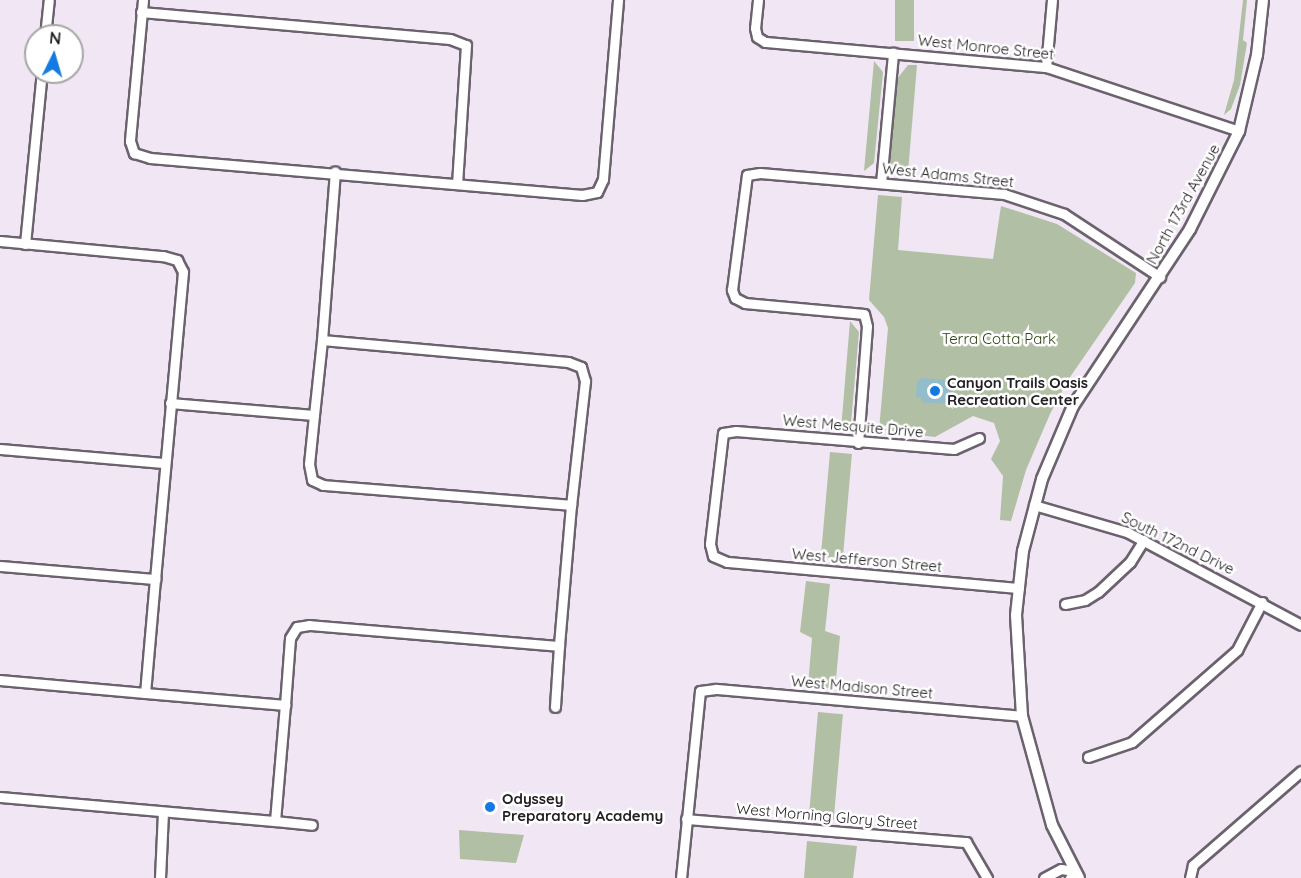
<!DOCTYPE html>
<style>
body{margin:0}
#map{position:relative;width:1301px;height:878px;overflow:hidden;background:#f0e6f4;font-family:Quicksand,sans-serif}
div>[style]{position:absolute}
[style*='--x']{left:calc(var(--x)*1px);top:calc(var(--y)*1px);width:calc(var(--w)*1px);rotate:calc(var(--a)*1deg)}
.green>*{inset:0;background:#b1bfa4;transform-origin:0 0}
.water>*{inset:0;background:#94bdcb}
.roads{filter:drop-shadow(2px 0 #6b626e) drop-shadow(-2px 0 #6b626e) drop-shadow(0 2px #6b626e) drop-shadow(0 -2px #6b626e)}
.minor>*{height:9px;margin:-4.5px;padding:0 4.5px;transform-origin:4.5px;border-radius:4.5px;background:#fff}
.tertiary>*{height:10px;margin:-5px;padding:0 5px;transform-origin:5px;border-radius:5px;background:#fff}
.dots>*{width:16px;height:16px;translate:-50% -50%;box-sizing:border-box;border:3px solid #fff;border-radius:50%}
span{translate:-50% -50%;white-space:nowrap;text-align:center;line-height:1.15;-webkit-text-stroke:5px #fff;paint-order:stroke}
.street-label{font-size:15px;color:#242025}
.park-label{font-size:15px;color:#2d4312}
.poi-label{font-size:15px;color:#242025;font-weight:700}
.left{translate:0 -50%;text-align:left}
.north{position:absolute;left:24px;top:24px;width:60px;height:60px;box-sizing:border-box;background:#fff;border:2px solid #a7a6a8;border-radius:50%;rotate:5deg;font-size:16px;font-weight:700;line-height:24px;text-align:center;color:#242025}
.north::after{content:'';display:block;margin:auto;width:21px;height:27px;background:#127ae2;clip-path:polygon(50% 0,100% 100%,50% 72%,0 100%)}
</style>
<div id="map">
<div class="green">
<div style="left:895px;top:0;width:19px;height:41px"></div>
<div style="clip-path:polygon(1243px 0,1247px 0,1243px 40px,1247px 43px,1240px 85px,1231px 109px,1224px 115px,1234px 80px)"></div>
<div style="clip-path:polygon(874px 61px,883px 72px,874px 163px,864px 171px)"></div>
<div style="clip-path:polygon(908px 65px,917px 65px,908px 172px,899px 174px,890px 164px,897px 79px)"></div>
<div style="clip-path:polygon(878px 195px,902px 197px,898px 250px,993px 259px,1001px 206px,1057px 224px,1136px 273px,1135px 283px,1068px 380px,1050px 414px,1026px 470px,1011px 521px,1000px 520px,1003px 476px,991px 459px,1000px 441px,994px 423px,973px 416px,935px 437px,879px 430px,888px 328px,884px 317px,869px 300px)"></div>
<div style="clip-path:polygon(850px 321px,859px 332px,851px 423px,841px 430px)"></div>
<div style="left:830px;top:452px;width:22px;height:105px;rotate:5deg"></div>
<div style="clip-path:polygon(806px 581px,830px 584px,825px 631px,840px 636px,835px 689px,808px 686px,812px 638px,800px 632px)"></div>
<div style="left:818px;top:712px;width:25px;height:106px;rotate:5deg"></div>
<div style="clip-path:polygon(459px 830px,524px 835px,516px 863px,460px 859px)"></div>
<div style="clip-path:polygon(807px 841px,857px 846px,853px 878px,804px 878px)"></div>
</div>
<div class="water">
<div style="clip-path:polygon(923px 378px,947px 380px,952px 384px,951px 400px,945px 404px,921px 402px,921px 398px,916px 397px,917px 381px)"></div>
</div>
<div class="roads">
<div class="minor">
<div style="--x:143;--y:0;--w:142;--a:95.3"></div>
<div style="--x:130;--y:141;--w:13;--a:72"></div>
<div style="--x:134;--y:153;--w:17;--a:17"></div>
<div style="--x:150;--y:158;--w:434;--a:4.9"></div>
<div style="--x:582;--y:195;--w:15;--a:-11"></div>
<div style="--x:597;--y:192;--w:14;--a:-65"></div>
<div style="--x:603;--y:179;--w:180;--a:-85.2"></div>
<div style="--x:758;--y:0;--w:28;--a:96"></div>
<div style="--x:755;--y:28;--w:9;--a:77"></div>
<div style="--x:757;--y:37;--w:9;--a:32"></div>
<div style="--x:765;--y:42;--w:282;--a:5.1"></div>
<div style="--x:1046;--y:67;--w:203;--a:18.3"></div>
<div style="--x:141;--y:12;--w:310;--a:5"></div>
<div style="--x:450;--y:39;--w:17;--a:21"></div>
<div style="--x:466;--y:45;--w:138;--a:93.7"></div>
<div style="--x:45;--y:36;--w:36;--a:-84"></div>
<div style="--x:1046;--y:67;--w:67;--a:-84.9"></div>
<div style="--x:881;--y:183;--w:131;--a:-84.7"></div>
<div style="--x:0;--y:241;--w:164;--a:5.3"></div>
<div style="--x:163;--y:256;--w:15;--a:16"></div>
<div style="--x:177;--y:260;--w:13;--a:63"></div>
<div style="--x:183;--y:272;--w:308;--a:95.2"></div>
<div style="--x:25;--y:244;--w:173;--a:-84.4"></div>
<div style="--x:322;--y:340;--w:169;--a:-85.6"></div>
<div style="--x:170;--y:403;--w:144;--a:4.8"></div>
<div style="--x:314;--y:415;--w:49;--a:95.8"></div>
<div style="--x:309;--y:464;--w:16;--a:79"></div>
<div style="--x:312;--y:480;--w:12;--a:24"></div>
<div style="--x:323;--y:485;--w:249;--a:4.6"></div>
<div style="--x:571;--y:505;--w:142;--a:94.9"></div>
<div style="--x:314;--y:415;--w:75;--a:-83.9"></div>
<div style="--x:322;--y:340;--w:247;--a:5.1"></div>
<div style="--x:568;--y:362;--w:14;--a:21"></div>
<div style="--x:581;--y:367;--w:15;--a:74"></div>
<div style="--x:585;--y:381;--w:125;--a:96.4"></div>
<div style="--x:979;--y:438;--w:27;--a:156"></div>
<div style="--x:954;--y:449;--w:219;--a:-175.3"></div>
<div style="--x:736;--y:431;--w:13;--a:171"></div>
<div style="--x:723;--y:433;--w:112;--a:96.7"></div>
<div style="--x:710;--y:544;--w:12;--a:76"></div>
<div style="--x:713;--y:556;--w:15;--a:23"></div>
<div style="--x:727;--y:562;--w:293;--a:5.1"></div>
<div style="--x:858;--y:443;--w:117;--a:-85.6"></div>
<div style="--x:867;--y:326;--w:12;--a:-104"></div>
<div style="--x:864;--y:314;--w:120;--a:-174.7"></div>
<div style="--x:745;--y:303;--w:11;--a:-153"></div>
<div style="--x:735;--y:298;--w:9;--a:-111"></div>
<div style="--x:732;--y:290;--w:116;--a:-82.6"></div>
<div style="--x:747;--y:175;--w:13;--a:-9"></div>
<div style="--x:760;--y:173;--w:245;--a:4.9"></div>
<div style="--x:1004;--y:194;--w:63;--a:18.4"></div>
<div style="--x:1064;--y:214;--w:115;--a:33.3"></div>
<div style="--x:0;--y:449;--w:165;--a:4.9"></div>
<div style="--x:1034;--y:505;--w:97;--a:16.2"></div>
<div style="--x:1127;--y:532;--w:197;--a:28.1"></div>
<div style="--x:0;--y:566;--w:156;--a:4.8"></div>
<div style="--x:155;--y:579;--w:114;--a:95"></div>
<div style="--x:145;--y:693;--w:146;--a:-174.9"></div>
<div style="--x:1065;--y:604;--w:20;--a:-11"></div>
<div style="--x:1085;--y:600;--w:15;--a:-32"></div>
<div style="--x:1098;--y:592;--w:44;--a:-43.2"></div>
<div style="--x:1130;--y:562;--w:26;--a:-58"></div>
<div style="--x:145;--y:693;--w:141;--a:4.9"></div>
<div style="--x:285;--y:705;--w:67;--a:-85.7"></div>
<div style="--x:290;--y:638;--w:13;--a:-58"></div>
<div style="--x:297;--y:627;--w:12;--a:-9"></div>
<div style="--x:309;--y:625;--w:251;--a:4.8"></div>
<div style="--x:559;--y:646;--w:61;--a:93.8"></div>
<div style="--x:1088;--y:757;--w:46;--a:-18.8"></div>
<div style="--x:1132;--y:742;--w:140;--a:-41.2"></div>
<div style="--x:1237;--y:650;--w:54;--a:-62.5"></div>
<div style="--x:0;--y:797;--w:276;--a:5"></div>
<div style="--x:275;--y:821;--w:116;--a:-85.1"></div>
<div style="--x:686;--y:819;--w:281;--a:4.7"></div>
<div style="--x:966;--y:842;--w:42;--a:59.7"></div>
<div style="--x:275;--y:821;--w:37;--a:6"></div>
<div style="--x:160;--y:878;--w:66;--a:-87.4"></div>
<div style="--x:681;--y:878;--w:188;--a:-84.2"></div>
<div style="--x:700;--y:691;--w:16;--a:-7"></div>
<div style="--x:716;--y:689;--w:307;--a:5"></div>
<div style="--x:1044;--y:878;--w:19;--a:-28"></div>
<div style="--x:1061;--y:869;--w:14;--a:8"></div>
<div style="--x:1075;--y:871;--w:9;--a:126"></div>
<div style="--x:1190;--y:878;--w:13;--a:-77"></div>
<div style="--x:1193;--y:865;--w:143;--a:-41"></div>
</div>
<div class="tertiary">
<div style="--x:1079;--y:878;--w:59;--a:-117"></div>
<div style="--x:1052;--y:825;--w:113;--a:-105.4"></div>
<div style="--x:1022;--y:716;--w:101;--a:-93.4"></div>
<div style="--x:1016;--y:615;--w:64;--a:-83.8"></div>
<div style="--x:1023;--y:551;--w:74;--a:-75.2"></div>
<div style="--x:1042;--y:479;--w:79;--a:-67"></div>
<div style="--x:1073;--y:406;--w:212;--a:-56.5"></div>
<div style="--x:1190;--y:229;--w:110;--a:-63.4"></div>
<div style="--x:1239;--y:131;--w:78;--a:-76.7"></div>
<div style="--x:1257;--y:55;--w:55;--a:-83.8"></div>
</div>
</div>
<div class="dots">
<div style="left:935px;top:391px;background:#127ae2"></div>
<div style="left:490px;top:807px;background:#127ae2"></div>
</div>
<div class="street-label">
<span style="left:986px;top:47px;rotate:6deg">West Monroe Street</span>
<span style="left:948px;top:175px;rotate:6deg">West Adams Street</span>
<span style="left:1183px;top:204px;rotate:-61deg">North 173rd Avenue</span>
<span style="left:853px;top:426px;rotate:5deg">West Mesquite Drive</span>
<span style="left:1178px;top:543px;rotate:26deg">South 172nd Drive</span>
<span style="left:867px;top:560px;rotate:5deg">West Jefferson Street</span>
<span style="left:862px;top:687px;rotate:5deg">West Madison Street</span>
<span style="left:827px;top:816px;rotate:5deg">West Morning Glory Street</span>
</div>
<div class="park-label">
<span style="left:999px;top:339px">Terra Cotta Park</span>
</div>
<div class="poi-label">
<span class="left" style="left:947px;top:391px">Canyon Trails Oasis<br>Recreation Center</span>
<span class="left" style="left:502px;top:807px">Odyssey<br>Preparatory Academy</span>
</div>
<div class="north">N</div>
</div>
